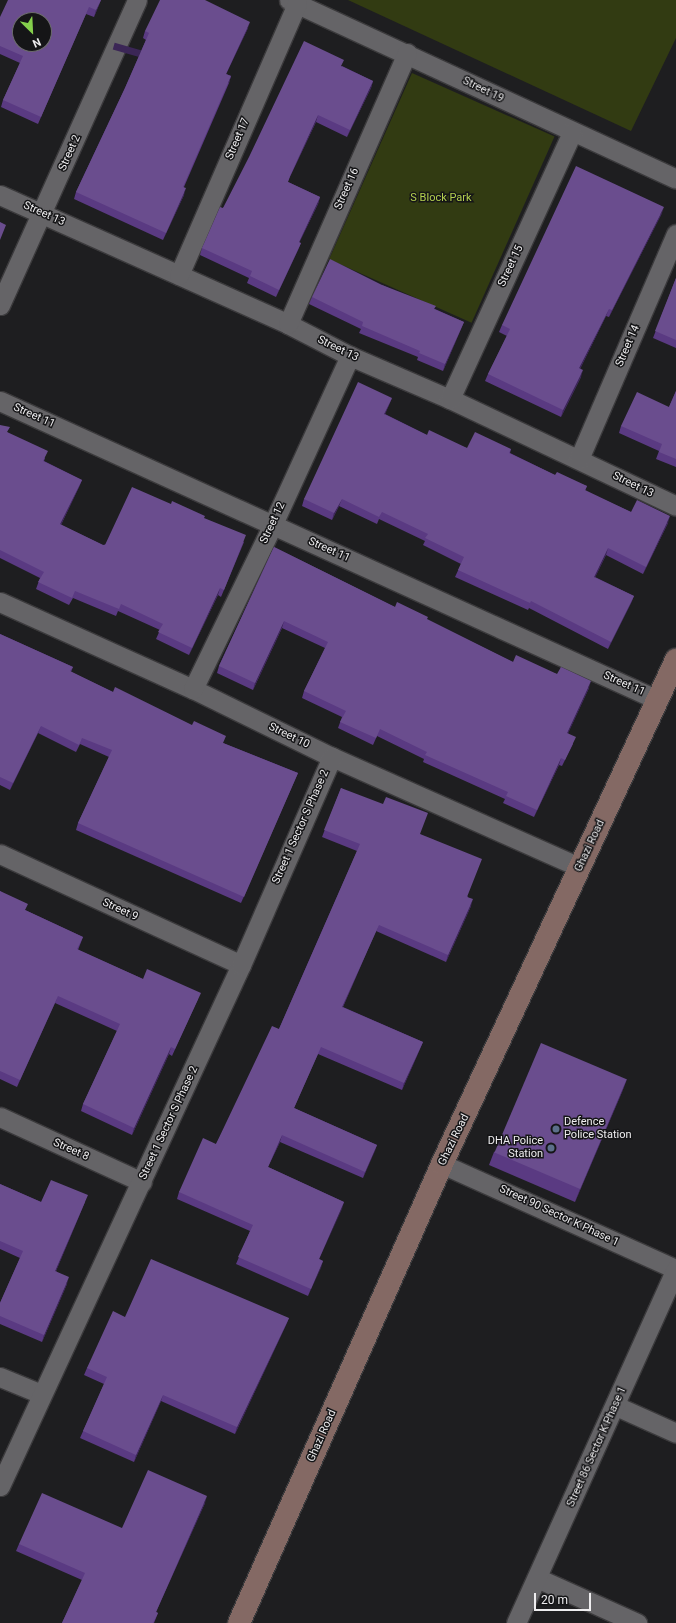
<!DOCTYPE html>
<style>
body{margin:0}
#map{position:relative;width:676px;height:1623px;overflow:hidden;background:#1e1e20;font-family:Roboto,sans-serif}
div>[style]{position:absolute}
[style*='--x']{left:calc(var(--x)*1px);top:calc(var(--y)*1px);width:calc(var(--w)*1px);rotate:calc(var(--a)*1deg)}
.green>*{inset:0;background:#323b12;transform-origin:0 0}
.roads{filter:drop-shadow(1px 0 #3b3a3c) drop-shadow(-1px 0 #3b3a3c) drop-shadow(0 1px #3b3a3c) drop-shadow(0 -1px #3b3a3c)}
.street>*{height:19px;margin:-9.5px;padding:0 9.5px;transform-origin:9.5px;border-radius:9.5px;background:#656467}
.secondary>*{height:22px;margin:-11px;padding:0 11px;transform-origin:11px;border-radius:11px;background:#846964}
.wall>*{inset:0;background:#5a3a82}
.shaded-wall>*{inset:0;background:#3b2656;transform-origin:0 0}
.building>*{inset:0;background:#6a4d8e;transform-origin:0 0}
.dots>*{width:11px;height:11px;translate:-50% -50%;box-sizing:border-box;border:2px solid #151517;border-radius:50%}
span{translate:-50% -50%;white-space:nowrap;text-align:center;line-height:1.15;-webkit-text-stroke:3px #151517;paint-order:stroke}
.street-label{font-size:11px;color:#eeedef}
.park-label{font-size:11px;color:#b4d04e}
.poi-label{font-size:11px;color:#eeedef}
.left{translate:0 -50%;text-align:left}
.right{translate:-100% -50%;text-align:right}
.north{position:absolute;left:12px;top:12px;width:40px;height:40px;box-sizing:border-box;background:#151517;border:1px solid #6c6b6d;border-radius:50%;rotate:156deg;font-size:11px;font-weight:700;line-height:16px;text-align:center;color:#eeedef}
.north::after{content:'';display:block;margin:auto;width:14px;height:18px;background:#85cf4c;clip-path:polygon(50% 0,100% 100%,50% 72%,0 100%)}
.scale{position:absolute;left:534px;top:1593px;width:57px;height:18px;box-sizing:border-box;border:2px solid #eeedef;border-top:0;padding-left:5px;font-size:12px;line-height:14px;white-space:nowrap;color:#eeedef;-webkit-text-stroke:3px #151517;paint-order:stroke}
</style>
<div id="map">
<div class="green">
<div style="clip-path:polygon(348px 0,676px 0,676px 38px,631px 131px)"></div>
<div style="left:412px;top:73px;width:156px;height:204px;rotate:24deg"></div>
</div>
<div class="roads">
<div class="street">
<div style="--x:289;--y:0;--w:426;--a:24.8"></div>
<div style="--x:0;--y:195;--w:316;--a:24.1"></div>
<div style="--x:288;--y:324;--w:70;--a:27.3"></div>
<div style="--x:350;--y:356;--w:109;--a:23.3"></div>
<div style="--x:450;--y:399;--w:250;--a:25.3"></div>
<div style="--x:179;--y:275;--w:296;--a:-66.5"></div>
<div style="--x:0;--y:305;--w:334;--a:-65.8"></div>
<div style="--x:288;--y:324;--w:296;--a:-66.3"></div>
<div style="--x:450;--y:399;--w:293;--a:-65.4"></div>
<div style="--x:0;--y:401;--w:723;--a:24.44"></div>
<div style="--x:579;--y:459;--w:245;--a:-66.7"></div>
<div style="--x:0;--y:602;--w:212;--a:24.3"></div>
<div style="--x:193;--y:689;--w:155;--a:26.1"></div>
<div style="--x:332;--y:757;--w:270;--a:24"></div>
<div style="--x:193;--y:689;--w:183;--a:-64.1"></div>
<div style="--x:273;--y:524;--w:185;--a:-65.4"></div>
<div style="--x:0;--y:854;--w:265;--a:24.7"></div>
<div style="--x:0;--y:1117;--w:156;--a:24.6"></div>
<div style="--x:442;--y:1164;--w:256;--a:24.2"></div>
<div style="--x:0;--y:1377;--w:44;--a:22.5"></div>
<div style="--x:616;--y:1406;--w:66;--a:24.2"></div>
<div style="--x:0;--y:1486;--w:574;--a:-65.18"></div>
<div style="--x:241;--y:965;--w:227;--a:-66.4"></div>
<div style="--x:537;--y:1578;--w:110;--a:24.2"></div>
<div style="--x:516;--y:1623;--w:388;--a:-65.7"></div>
</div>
<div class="secondary">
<div style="--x:239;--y:1623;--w:502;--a:-66.14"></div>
<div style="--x:442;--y:1164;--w:556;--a:-65.1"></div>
</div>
</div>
<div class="wall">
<div style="clip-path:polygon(101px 0,94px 17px,86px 14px,38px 124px,1px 107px,3px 100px,20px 63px,0 54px,0 17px)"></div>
<div style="clip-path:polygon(248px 28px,226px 74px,231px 76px,229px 83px,184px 187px,184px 195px,163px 240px,74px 199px,76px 192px,125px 88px,146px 40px,143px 38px,145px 31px)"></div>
<div style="clip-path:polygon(342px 66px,373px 81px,371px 88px,347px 137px,316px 122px,288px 181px,288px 182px,320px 197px,318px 204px,299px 243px,301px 243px,298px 250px,276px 297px,247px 283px,249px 278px,200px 255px,202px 248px,223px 208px)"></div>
<div style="clip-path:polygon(662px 213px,609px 317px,606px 316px,580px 369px,581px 377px,561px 417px,485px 381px,488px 374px,507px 336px,499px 332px,502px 325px)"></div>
<div style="clip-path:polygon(676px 278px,676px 348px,653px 338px)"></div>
<div style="clip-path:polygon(382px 285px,435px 309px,464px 322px,443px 371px,417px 360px,418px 357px,359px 333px,361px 329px,309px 304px,312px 297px)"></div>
<div style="clip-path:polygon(676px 391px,676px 467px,656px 459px,659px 451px,619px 433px,621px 426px,669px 407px)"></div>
<div style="clip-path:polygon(392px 398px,385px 414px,427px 435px,467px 448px,511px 449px,510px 453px,555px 475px,587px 486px,585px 491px,631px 512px,668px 523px,643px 574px,606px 555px,595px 577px,634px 596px,631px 603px,608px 649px,529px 608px,528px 610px,455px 577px,461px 564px,423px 545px,425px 541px,379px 519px,377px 524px,339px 506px,332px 520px,302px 506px,304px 499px)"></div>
<div style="clip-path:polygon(0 425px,8px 433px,45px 458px,44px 461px,82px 480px,79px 487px,61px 525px,103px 545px,204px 519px,244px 542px,221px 597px,218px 595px,189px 655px,156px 639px,160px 630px,118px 611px,116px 616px,73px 598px,69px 605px,36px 589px,40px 578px,0 558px)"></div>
<div style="clip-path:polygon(274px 547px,395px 607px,427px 620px,513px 662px,557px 674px,589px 688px,568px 733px,573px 744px,562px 766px,559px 765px,534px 817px,503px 803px,505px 799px,423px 762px,424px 759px,377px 736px,373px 745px,338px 728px,342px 717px,302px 698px,304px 691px,325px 648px,282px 628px,253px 690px,217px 673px,219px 666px)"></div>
<div style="clip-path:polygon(0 634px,73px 667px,71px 672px,113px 692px,223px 743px,298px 773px,241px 903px,76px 830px,78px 823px,109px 757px,80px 744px,76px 752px,38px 733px,10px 790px,0 785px)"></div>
<div style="clip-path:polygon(341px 788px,420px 834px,468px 897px,471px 906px,446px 962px,376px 931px,343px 1007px,423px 1042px,402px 1090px,318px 1054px,294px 1108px,377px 1145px,363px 1178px,280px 1142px,268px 1167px,344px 1202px,319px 1259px,323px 1261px,308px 1296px,236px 1264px,250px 1231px,177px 1199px,179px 1192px,216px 1144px,279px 1029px,357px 851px,322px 837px)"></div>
<div style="clip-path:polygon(0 891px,25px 910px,83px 937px,78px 950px,143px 979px,198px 999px,172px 1056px,169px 1054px,132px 1135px,81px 1111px,83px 1104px,117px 1031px,55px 1003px,17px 1087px,0 1079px)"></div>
<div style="clip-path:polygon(627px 1079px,622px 1092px,575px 1202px,489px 1165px,494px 1152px)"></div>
<div style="clip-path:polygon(0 1184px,41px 1202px,85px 1202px,56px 1271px,67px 1284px,42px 1342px,0 1324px,0 1303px,20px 1258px,0 1249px)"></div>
<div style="clip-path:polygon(125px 1317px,289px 1318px,286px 1325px,235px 1434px,161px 1401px,134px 1462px,80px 1438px,104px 1384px,84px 1375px,87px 1368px)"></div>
<div style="clip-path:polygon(205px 1503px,156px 1612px,158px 1613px,154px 1623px,62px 1623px,82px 1580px,16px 1551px,19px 1544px,122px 1528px)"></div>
</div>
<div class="shaded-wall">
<div style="clip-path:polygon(101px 0,94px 17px,96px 10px)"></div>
<div style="clip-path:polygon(250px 22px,248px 28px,223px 81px,226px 74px)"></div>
<div style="left:231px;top:76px;width:7px;height:121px;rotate:106deg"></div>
<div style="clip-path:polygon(373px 81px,371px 88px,347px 137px,350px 130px)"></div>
<div style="clip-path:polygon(318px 115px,316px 122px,287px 182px,290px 176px)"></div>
<div style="clip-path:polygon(186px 188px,184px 195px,163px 240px,166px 233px)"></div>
<div style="clip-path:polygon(320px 197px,318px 204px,296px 249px,299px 242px)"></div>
<div style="clip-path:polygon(664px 207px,662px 213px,609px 317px,612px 310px)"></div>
<div style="clip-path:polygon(301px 243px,298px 250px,276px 297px,279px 290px)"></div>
<div style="clip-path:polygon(609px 309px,606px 316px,577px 375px,579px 368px)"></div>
<div style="clip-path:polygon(464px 322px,443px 371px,445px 364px)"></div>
<div style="clip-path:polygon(583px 370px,581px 377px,561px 417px,563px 410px)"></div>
<div style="clip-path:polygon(392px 398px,389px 405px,382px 421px,384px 414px)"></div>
<div style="clip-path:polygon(82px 480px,79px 487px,58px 531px,60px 524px)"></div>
<div style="clip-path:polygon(342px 499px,339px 506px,332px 520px,334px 513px)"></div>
<div style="clip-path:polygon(670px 516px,668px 523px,643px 574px,646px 567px)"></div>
<div style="clip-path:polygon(608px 548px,606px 555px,592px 584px,594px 577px)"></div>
<div style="clip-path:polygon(220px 588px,218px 595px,189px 655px,192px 648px)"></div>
<div style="clip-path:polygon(634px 596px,631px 603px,608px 649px,611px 642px)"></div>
<div style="clip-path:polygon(284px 621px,282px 628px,253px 690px,255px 683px)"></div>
<div style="clip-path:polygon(591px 681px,589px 688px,565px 740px,567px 733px)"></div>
<div style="clip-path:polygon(41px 726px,38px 733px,10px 790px,13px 783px)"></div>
<div style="clip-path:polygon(561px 758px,559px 765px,534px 817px,537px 810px)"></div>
<div style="clip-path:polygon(298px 773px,295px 780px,241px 903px,244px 897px)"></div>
<div style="clip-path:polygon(473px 899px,471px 906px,446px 962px,448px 955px)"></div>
<div style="clip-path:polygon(379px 925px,376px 931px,340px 1013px,342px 1007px)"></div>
<div style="clip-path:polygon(58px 996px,55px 1003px,17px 1087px,20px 1080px)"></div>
<div style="clip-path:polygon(423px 1042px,420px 1049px,402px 1090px,404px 1083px)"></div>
<div style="clip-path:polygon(171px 1047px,169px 1054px,132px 1135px,134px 1128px)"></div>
<div style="clip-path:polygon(627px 1079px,622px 1092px,575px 1202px,580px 1189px)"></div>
<div style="clip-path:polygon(282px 1135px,280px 1142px,265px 1173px,268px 1167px)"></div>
<div style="clip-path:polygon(377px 1145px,375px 1151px,363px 1178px,365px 1172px)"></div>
<div style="clip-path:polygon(88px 1195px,85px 1202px,53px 1278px,55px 1271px)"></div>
<div style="clip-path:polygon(344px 1202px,342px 1209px,316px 1266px,319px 1259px)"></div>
<div style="clip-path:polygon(323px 1261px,321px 1268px,308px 1296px)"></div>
<div style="clip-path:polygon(69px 1277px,67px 1284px,42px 1342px,44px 1335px)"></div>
<div style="clip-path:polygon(289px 1318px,286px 1325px,235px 1434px,237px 1427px)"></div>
<div style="clip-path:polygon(163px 1395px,161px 1401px,134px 1462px,136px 1455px)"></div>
<div style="clip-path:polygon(207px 1496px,205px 1503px,153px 1618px,156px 1612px)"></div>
</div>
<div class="building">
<div style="clip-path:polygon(evenodd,8px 0,101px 0,96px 10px,89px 7px,41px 117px,3px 100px,23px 56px,0 46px,0 17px,8px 0,20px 20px,44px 20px,44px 44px,20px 44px,20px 20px)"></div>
<div style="clip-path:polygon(160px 0,205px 0,250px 22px,226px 74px,231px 76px,183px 187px,186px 188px,166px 233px,76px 192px,125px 88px,149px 33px,145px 31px)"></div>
<div style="clip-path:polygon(304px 41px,344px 60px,341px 66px,373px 81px,350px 130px,318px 115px,290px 176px,288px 182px,320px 197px,299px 242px,301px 243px,279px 290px,250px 276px,252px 271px,202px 248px,220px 207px,223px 208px,249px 157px)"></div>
<div style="clip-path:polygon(576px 166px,664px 207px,612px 310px,609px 309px,579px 368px,583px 370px,563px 410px,488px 374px,510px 329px,502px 325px)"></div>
<div style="clip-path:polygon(0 222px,6px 225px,0 240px)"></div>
<div style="clip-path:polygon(330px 259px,382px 285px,436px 306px,434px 309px,464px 322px,445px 364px,419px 353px,420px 351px,362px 326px,363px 322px,312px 297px)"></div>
<div style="clip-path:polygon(676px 278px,676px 340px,655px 331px)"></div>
<div style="clip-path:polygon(358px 382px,392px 398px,384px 414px,427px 435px,429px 430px,467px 448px,475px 432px,511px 449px,509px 453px,555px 475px,557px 472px,587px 486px,585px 490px,631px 512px,637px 500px,670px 516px,646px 567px,608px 548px,594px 577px,634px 596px,611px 642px,531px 601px,530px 603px,458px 570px,464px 557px,425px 538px,428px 534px,382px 512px,379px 517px,342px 499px,334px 513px,304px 499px)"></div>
<div style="clip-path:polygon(676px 391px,676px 459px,659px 452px,662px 444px,621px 426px,637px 392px,669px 407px)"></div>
<div style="clip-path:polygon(0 425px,10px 427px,7px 432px,48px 451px,43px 461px,82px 480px,60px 524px,103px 545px,105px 545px,132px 487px,171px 504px,172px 501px,205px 516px,204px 518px,246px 535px,224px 590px,220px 588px,192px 648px,158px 632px,163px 624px,121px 604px,119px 609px,75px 591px,72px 598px,38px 582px,44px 572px,0 550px)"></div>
<div style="clip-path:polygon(274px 547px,395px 607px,397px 602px,428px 617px,427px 619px,513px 662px,516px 655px,557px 674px,561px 667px,591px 681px,567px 733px,576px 737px,565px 760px,561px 758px,537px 810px,506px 796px,508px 792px,425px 755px,427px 752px,380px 729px,376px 738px,340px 722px,346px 711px,304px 691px,328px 642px,284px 621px,255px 683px,219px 666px)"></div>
<div style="clip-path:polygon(0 634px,73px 667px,70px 671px,113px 692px,115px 687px,192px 725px,194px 721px,226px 736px,223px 743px,298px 773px,244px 897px,78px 823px,112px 750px,82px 738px,79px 745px,41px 726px,13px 783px,0 777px)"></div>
<div style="clip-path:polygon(341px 788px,383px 804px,386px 797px,428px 813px,420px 834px,482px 859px,467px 897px,473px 899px,448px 955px,379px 925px,342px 1007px,423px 1042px,404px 1083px,321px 1047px,294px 1108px,377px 1145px,365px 1172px,282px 1135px,268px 1167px,344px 1202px,319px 1259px,323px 1261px,311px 1289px,238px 1257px,253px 1225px,179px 1192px,203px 1138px,216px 1144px,272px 1026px,279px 1029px,360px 844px,324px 830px)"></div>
<div style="clip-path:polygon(0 891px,28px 904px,25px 910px,83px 937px,77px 949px,143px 979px,147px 969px,201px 993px,175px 1049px,171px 1047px,134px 1128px,83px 1104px,120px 1024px,58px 996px,20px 1080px,0 1071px)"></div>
<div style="left:541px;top:1043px;width:93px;height:119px;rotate:23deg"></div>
<div style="clip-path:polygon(51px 1180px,88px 1195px,55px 1271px,69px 1277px,44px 1335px,0 1316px,0 1303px,23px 1251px,0 1241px,0 1184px,41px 1202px)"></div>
<div style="clip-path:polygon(151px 1259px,289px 1318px,237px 1427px,163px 1395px,136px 1455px,83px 1431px,107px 1377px,87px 1368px,113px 1311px,125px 1317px)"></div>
<div style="clip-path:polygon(148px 1470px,207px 1496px,156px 1612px,158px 1613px,153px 1623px,62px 1623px,85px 1573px,19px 1544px,42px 1493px,122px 1528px)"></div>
</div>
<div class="dots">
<div style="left:556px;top:1129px;background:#5c6f8a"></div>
<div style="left:551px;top:1148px;background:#5c6f8a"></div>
</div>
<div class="street-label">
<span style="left:483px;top:90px;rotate:26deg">Street 19</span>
<span style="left:238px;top:139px;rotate:-67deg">Street 17</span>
<span style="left:70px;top:153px;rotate:-66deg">Street 2</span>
<span style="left:347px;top:189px;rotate:-66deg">Street 16</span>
<span style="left:44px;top:214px;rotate:24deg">Street 13</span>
<span style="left:511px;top:266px;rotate:-65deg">Street 15</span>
<span style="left:628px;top:346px;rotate:-67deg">Street 14</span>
<span style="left:338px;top:349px;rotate:26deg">Street 13</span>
<span style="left:34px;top:416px;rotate:24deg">Street 11</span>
<span style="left:633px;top:485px;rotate:26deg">Street 13</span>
<span style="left:273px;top:523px;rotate:-65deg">Street 12</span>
<span style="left:329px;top:550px;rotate:24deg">Street 11</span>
<span style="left:624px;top:684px;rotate:24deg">Street 11</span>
<span style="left:289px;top:736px;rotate:26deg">Street 10</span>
<span style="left:301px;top:827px;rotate:-66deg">Street 1 Sector S Phase 2</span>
<span style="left:590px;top:846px;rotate:-65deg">Ghazi Road</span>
<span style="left:120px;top:910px;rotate:25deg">Street 9</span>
<span style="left:169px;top:1123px;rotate:-65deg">Street 1 Sector S Phase 2</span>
<span style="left:454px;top:1140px;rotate:-64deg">Ghazi Road</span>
<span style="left:71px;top:1150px;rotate:24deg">Street 8</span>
<span style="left:559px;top:1216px;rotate:25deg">Street 90 Sector K Phase 1</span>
<span style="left:322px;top:1436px;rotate:-66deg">Ghazi Road</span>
<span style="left:597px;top:1447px;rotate:-66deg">Street 86 Sector K Phase 1</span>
</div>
<div class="park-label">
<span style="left:441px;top:198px">S Block Park</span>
</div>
<div class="poi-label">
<span class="left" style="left:564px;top:1129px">Defence<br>Police Station</span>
<span class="right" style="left:543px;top:1148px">DHA Police<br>Station</span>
</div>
<div class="north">N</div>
<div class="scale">20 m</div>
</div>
